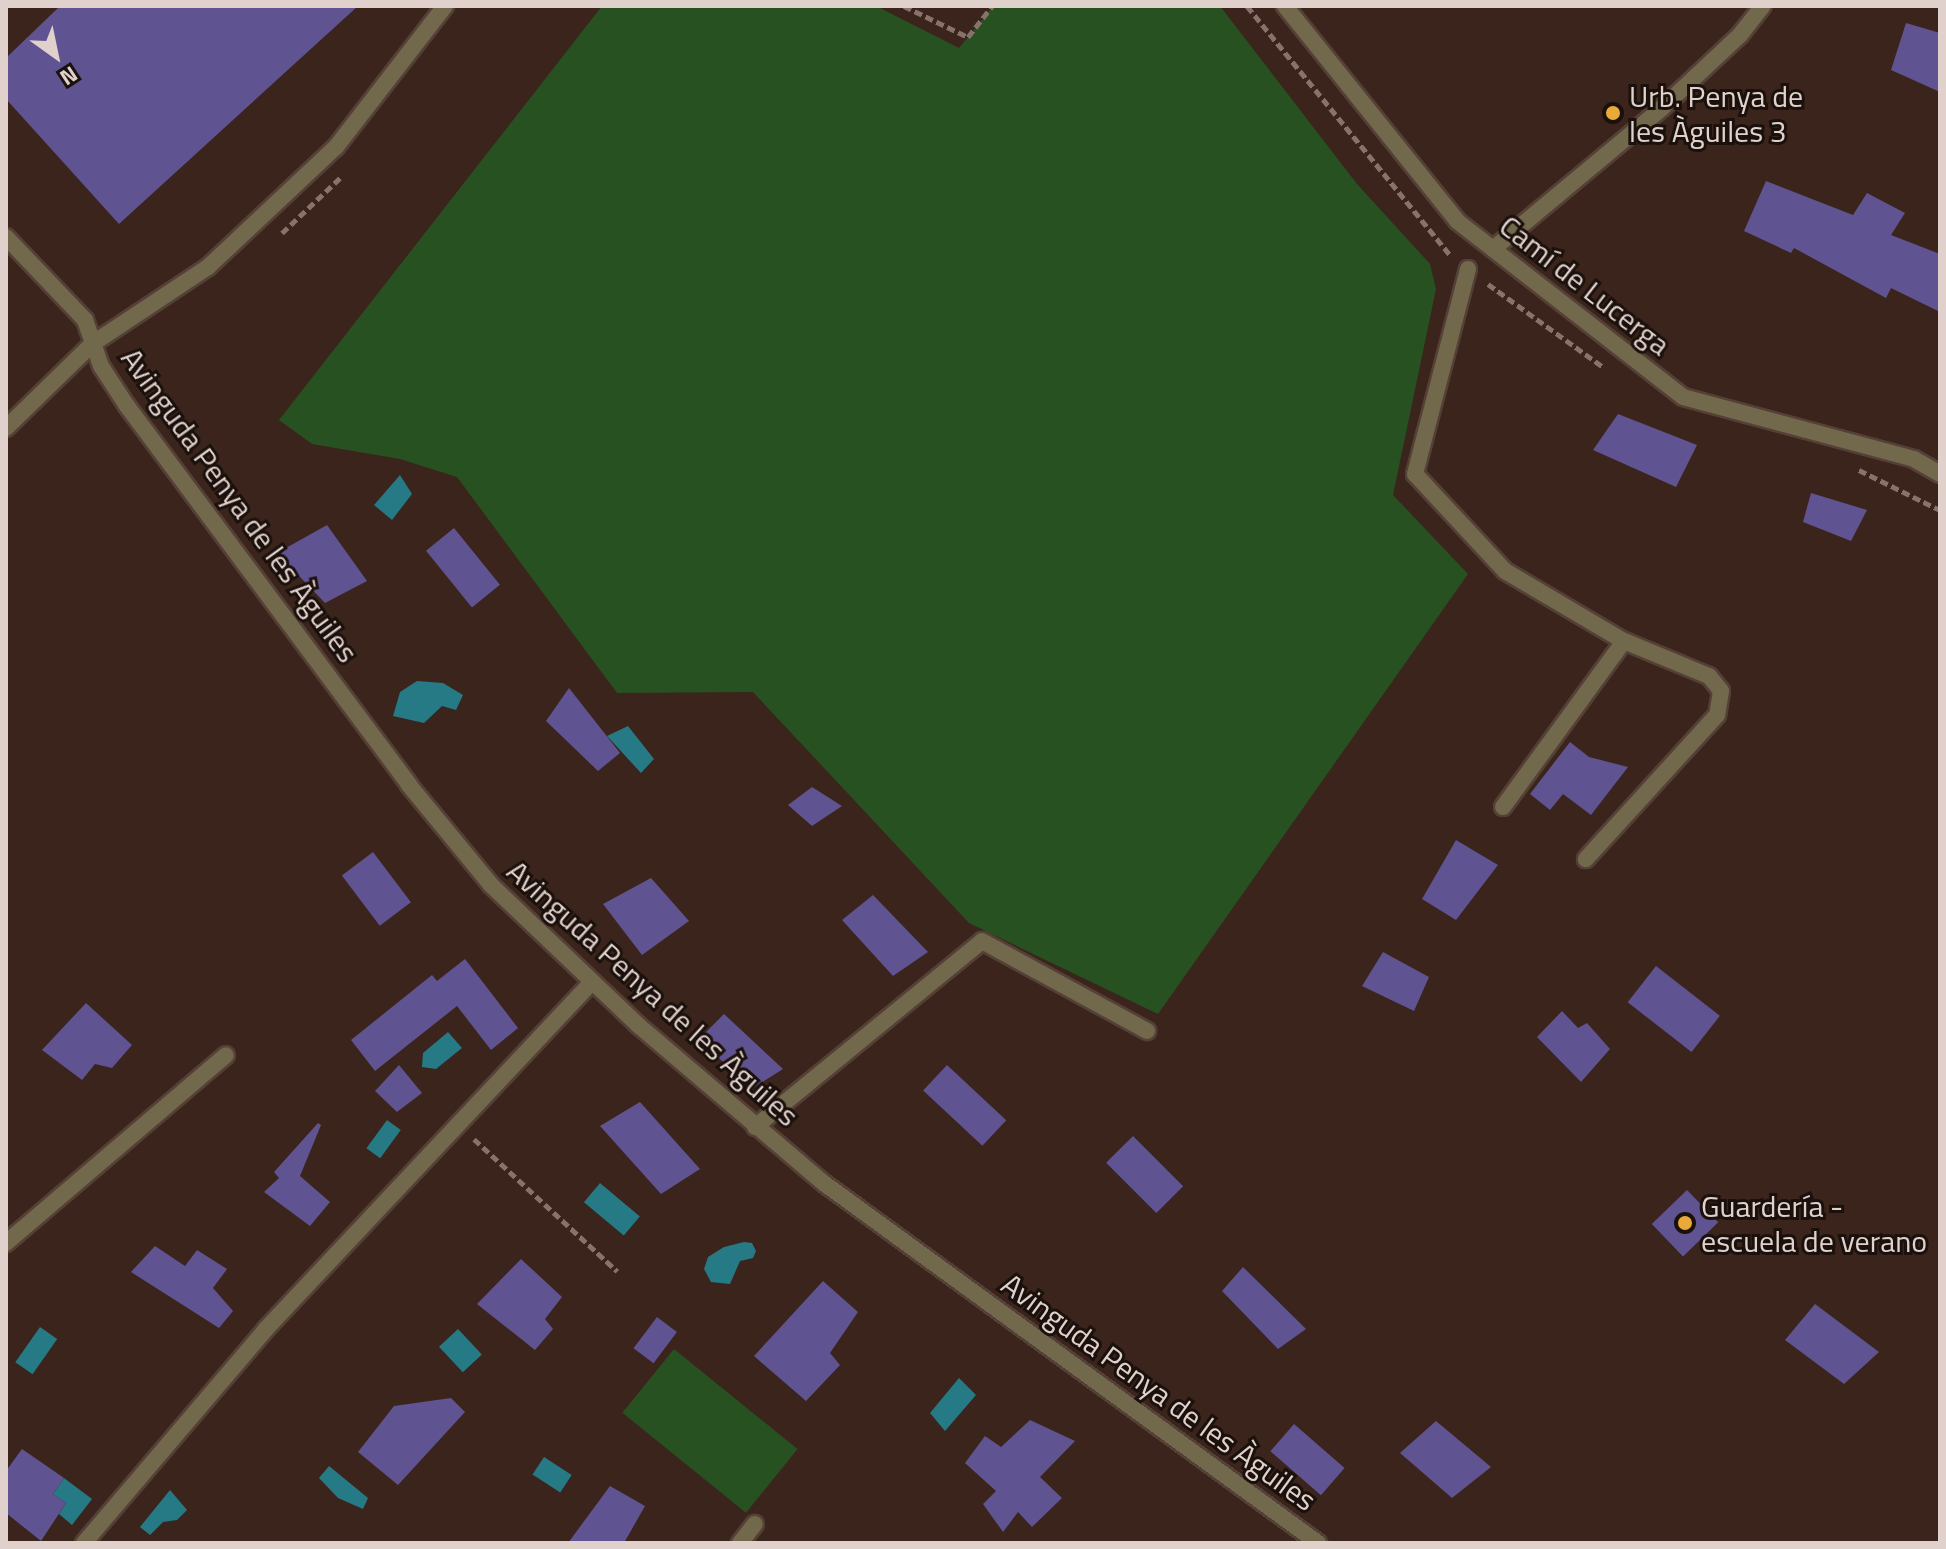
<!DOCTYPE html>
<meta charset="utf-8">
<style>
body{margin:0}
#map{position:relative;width:1946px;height:1549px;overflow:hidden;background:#3a241b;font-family:"Titillium Web",sans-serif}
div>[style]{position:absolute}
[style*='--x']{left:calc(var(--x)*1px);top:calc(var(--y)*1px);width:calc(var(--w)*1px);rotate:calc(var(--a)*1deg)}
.green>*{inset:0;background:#285122;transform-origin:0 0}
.water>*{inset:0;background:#267a86;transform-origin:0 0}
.building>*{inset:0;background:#605392;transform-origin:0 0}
.path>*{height:5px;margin-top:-2.5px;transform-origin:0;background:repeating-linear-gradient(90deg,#87736c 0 8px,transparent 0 12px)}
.roads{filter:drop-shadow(2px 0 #554037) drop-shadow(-2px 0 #554037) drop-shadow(0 2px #554037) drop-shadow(0 -2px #554037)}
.service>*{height:16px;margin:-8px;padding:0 8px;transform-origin:8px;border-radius:8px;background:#72684b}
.minor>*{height:16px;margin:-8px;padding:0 8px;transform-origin:8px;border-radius:8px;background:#72684b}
.tertiary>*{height:16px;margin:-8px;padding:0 8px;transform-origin:8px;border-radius:8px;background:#72684b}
.dots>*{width:22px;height:22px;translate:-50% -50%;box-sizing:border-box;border:4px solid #1a100c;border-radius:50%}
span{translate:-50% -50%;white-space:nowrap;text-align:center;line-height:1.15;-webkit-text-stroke:6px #1a100c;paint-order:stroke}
.poi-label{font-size:30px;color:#e1d1cc}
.left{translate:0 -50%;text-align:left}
.street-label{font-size:30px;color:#e1d1cc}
.frame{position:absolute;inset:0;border:8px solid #e1d1cc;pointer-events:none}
.north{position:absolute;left:16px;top:16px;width:80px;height:80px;-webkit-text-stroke:6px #1a100c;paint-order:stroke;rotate:147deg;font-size:22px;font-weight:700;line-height:32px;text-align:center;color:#e1d1cc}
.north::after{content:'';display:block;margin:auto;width:28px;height:36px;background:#e1d1cc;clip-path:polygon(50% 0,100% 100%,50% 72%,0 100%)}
</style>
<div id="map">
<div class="green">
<div style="clip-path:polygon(602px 6px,876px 6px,959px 48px,993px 6px,1220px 6px,1357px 184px,1430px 264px,1436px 289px,1393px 495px,1468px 574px,1158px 1014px,969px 923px,753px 692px,617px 693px,457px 477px,400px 459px,312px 444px,279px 420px)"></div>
<div style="left:674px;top:1349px;width:159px;height:82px;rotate:39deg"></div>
</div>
<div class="water">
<div style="clip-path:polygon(400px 475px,412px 494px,392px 520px,374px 505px)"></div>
<div style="clip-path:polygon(417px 681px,443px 683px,463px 695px,456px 710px,442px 706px,424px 723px,393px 716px,400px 692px)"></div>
<div style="clip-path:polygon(628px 726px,654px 759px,641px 773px,607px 736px)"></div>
<div style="clip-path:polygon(448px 1032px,462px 1048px,436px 1069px,422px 1067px,423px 1053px)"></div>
<div style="left:387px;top:1120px;width:17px;height:35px;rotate:36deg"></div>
<div style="left:600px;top:1183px;width:52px;height:25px;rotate:40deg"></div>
<div style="clip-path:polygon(744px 1242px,752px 1243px,756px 1251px,753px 1258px,740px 1261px,730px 1284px,711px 1282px,704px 1269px,708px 1257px,724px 1247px)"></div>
<div style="left:40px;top:1327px;width:21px;height:43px;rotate:35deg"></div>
<div style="left:458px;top:1329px;width:35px;height:26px;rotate:47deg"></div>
<div style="clip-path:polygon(959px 1378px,976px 1395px,945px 1431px,930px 1413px)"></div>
<div style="left:544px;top:1457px;width:33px;height:21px;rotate:33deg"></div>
<div style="clip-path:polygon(329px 1466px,368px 1498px,363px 1509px,338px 1498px,319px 1478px)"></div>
<div style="clip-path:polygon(64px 1478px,92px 1499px,72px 1525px,59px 1514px,66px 1503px,53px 1494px)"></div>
<div style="clip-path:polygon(170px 1490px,187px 1510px,177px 1520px,163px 1522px,150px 1535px,140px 1527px)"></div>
</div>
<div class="building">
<div style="clip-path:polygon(60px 6px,358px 6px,119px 224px,6px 99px,6px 58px)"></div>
<div style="clip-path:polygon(1906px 23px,1940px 33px,1940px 92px,1891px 70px)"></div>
<div style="clip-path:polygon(1766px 181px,1853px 215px,1867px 193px,1905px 213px,1891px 235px,1940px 254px,1940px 312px,1891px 288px,1886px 298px,1794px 248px,1791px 253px,1744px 231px)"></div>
<div style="clip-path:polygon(1618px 414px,1697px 445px,1676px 487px,1593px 450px)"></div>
<div style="clip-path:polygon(1811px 493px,1867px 510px,1851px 541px,1803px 522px)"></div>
<div style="clip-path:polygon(327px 525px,367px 581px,325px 603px,277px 553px)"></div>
<div style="left:454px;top:528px;width:73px;height:36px;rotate:51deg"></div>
<div style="clip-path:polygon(569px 688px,620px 753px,598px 771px,546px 721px)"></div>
<div style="clip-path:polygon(1570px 742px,1589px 757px,1628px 767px,1591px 815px,1563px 794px,1550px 810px,1530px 794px)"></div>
<div style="clip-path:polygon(812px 787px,842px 806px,812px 826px,788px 805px)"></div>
<div style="clip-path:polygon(1456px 840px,1498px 865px,1456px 920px,1422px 899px)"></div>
<div style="left:373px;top:852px;width:63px;height:39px;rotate:53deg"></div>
<div style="clip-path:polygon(651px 878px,689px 921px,642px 955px,603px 904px)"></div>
<div style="clip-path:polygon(873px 895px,928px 952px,893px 976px,842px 920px)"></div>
<div style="clip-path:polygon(1383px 952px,1429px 977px,1414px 1011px,1362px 986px)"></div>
<div style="clip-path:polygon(465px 959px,518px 1028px,491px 1050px,457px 1006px,375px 1071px,351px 1040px,432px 975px,437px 981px)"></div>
<div style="left:1656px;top:966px;width:81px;height:46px;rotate:38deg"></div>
<div style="clip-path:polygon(86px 1003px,132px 1045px,112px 1068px,95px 1064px,82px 1080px,42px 1050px)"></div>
<div style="clip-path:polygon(1562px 1011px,1578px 1028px,1587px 1023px,1610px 1049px,1581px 1082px,1537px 1037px)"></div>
<div style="clip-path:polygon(724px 1014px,783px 1069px,753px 1088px,698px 1040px)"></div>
<div style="clip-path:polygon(399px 1065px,422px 1093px,397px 1112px,375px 1091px)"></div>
<div style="left:947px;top:1065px;width:81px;height:35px;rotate:43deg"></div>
<div style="clip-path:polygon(640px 1102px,700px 1169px,661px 1194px,600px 1126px)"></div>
<div style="clip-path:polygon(318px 1123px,321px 1125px,300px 1176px,330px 1202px,310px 1226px,264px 1192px,279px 1178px,274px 1172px)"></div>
<div style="left:1133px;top:1136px;width:71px;height:38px;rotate:45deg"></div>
<div style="left:1687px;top:1190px;width:45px;height:49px;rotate:46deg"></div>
<div style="clip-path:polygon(155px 1246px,185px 1266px,197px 1250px,227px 1269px,213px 1288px,233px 1311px,219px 1328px,131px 1272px)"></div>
<div style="clip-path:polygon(521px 1259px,562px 1297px,545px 1319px,553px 1329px,535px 1350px,477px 1304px)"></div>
<div style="clip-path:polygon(1243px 1267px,1306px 1329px,1278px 1349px,1222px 1291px)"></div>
<div style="clip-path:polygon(823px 1281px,858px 1312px,830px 1353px,840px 1365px,806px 1401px,754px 1356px)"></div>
<div style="clip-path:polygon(1815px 1304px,1879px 1352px,1844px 1384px,1785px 1340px)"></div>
<div style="left:657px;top:1317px;width:25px;height:39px;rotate:37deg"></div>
<div style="clip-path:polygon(451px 1398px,465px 1412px,398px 1485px,358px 1452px,394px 1406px)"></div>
<div style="clip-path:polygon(1030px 1420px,1075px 1441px,1040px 1477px,1062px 1498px,1032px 1527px,1018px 1512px,1003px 1532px,983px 1504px,996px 1491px,965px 1463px,985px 1436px,1001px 1447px)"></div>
<div style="clip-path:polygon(1436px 1421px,1491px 1467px,1452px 1498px,1400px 1453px)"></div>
<div style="left:1294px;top:1424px;width:67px;height:36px;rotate:41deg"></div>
<div style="clip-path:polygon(22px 1449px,64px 1478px,53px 1494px,66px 1503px,41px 1541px,6px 1513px,6px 1471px)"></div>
<div style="clip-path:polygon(610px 1486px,645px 1506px,624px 1543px,568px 1543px)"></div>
</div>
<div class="path">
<div style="--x:904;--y:6;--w:71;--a:25.8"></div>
<div style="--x:968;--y:37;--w:39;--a:-52"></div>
<div style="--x:1247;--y:6;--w:323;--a:50.8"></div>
<div style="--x:282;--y:233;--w:83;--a:-43.5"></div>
<div style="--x:1488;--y:284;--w:142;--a:35.8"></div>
<div style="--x:1859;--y:470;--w:90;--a:26.3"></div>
<div style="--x:474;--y:1139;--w:195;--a:42.7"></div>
</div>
<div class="roads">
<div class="service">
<div style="--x:1468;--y:269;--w:212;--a:104.5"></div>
<div style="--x:1415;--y:474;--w:132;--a:47.1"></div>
<div style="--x:1505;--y:571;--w:138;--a:30.5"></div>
<div style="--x:1624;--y:641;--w:92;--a:22.4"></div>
<div style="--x:1709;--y:676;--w:19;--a:51"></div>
<div style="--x:1721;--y:691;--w:24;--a:99"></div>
<div style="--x:1717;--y:715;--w:195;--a:132.3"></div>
<div style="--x:1503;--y:807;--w:205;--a:-53.9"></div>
<div style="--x:6;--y:1243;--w:289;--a:-40.5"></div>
</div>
<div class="minor">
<div style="--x:1285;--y:6;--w:275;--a:51.3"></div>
<div style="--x:1457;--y:221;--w:286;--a:37.9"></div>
<div style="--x:1683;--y:397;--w:239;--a:15"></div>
<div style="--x:1914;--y:459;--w:30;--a:30"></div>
<div style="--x:6;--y:237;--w:115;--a:46.4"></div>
<div style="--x:85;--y:320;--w:49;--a:70.8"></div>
<div style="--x:101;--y:366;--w:48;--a:57"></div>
<div style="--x:127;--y:406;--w:472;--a:53.3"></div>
<div style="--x:409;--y:785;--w:129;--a:50.6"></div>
<div style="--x:491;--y:885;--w:203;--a:43.6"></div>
<div style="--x:638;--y:1025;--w:245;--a:40.4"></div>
<div style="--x:825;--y:1184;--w:610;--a:36.06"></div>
<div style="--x:1493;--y:249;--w:220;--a:-39.8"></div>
<div style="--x:1662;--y:108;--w:107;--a:-43.1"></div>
<div style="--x:1740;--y:35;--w:37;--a:-52"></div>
<div style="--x:755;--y:1127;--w:293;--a:-39.3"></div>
<div style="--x:982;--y:941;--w:188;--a:28.6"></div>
<div style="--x:84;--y:1543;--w:281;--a:-49.6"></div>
<div style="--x:266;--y:1329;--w:476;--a:-46.8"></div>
<div style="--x:740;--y:1543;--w:24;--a:-52"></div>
</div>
<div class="tertiary">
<div style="--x:6;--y:428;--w:120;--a:-44.3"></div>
<div style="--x:92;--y:344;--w:139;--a:-33.6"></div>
<div style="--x:208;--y:267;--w:175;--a:-43.2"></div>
<div style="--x:336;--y:147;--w:178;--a:-52.3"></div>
</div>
</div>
<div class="dots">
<div style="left:1613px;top:113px;background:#eaaa38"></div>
<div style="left:1685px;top:1223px;background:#eaaa38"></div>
</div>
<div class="poi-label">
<span class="left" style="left:1629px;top:113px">Urb. Penya de<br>les Àguiles 3</span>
<span class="left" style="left:1701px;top:1223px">Guardería -<br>escuela de verano</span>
</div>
<div class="street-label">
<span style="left:1585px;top:285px;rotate:38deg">Camí de Lucerga</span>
<span style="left:240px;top:505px;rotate:54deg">Avinguda Penya de les Àguiles</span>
<span style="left:653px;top:993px;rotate:42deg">Avinguda Penya de les Àguiles</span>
<span style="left:1159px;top:1392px;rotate:36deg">Avinguda Penya de les Àguiles</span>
</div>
<div class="frame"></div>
<div class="north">N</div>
</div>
